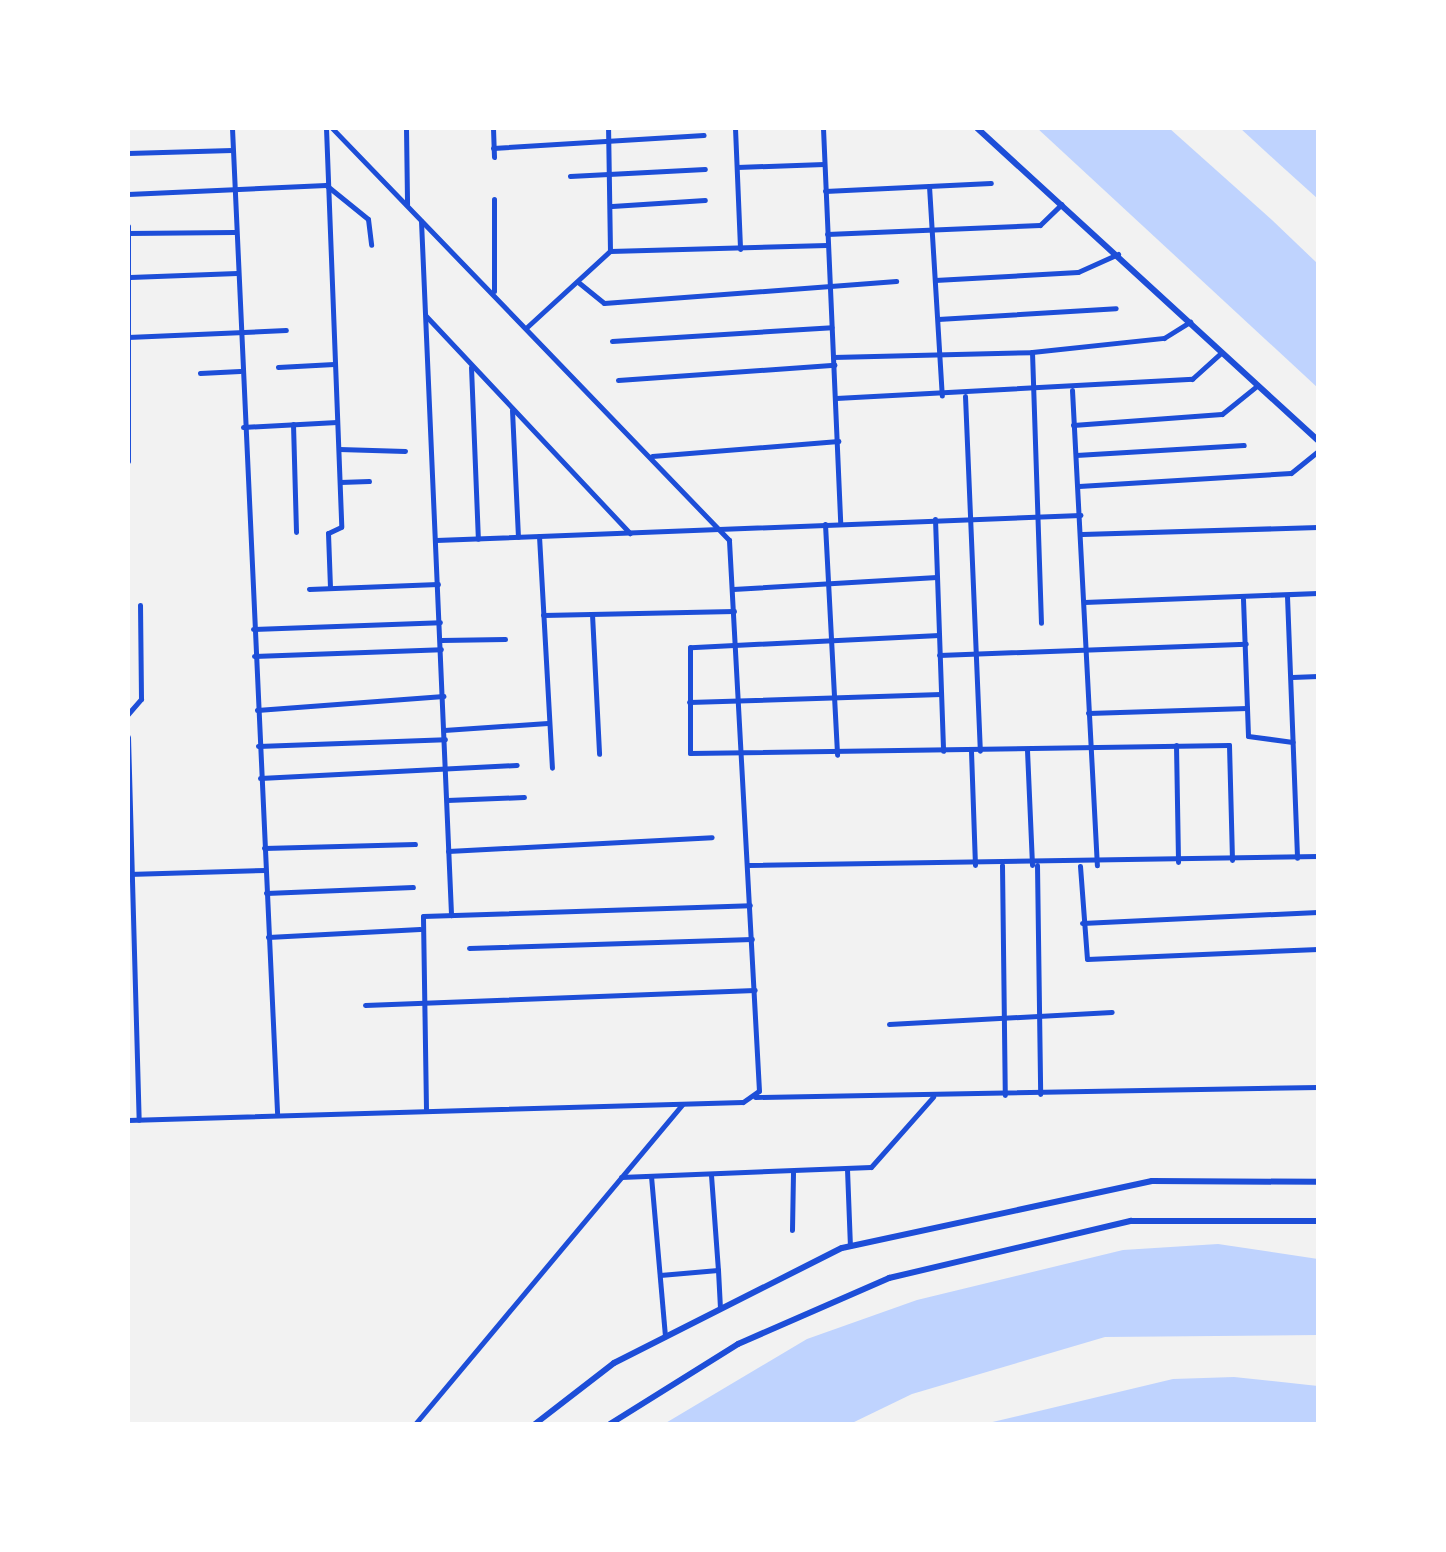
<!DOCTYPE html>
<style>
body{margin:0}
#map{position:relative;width:1446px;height:1552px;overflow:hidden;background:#f2f2f2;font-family:Raleway,sans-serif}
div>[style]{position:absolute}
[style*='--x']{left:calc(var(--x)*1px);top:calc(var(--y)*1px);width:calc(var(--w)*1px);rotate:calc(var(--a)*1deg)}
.water>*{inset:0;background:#bfd3fe}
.minor>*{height:5px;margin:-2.5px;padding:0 2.5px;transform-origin:2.5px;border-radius:2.5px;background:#1d4ed8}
.tertiary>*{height:6px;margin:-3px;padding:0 3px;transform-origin:3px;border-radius:3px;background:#1d4ed8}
span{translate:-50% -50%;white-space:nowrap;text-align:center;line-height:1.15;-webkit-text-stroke:8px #fff;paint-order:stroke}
.frame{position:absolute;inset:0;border:130px solid #fff;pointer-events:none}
</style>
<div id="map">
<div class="water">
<div style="clip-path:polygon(1037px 128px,1169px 128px,1272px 220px,1318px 264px,1318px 388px)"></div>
<div style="clip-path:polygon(1240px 128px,1318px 128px,1318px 199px,1277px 162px)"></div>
<div style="clip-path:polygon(1218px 1244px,1318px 1259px,1318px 1335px,1105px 1337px,912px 1394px,850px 1424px,664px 1424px,807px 1339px,917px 1300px,1123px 1250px)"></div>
<div style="clip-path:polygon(1234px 1377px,1318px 1386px,1318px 1424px,984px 1424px,1173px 1379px)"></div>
</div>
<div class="minor">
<div style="--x:232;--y:128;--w:986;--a:87.38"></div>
<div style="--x:326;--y:128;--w:399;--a:87.8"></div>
<div style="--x:341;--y:527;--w:14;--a:155"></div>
<div style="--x:328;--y:533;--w:55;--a:87.9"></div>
<div style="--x:406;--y:128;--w:76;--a:89.2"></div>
<div style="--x:493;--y:128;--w:29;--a:88"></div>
<div style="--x:735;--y:128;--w:121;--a:87.6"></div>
<div style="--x:823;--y:128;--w:395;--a:87.5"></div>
<div style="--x:493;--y:148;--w:211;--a:-3.5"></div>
<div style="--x:128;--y:153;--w:104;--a:-1.7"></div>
<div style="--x:737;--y:167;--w:87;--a:-2"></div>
<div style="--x:570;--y:176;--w:135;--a:-3"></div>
<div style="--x:929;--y:186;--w:210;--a:86.5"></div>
<div style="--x:825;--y:191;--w:166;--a:-2.8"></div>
<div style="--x:128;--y:194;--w:198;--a:-2.6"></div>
<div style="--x:326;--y:185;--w:54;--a:39"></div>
<div style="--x:368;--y:219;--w:26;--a:83"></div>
<div style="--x:494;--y:199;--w:92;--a:90"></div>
<div style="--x:612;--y:206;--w:93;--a:-3.7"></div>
<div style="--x:421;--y:221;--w:695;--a:87.52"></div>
<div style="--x:128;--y:226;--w:235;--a:90"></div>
<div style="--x:128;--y:233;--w:106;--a:-0.5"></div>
<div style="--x:827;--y:234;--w:213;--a:-2.4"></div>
<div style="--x:1040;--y:225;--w:30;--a:-44"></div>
<div style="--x:610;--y:251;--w:217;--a:-1.6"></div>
<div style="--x:130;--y:277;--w:107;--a:-2.1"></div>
<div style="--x:935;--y:280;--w:143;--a:-3.2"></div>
<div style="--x:1078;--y:272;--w:44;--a:-24.2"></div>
<div style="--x:578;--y:282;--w:33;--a:39"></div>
<div style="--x:604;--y:303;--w:293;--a:-4.3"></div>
<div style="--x:426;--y:316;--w:298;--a:46.8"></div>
<div style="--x:938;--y:319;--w:178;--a:-3.5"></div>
<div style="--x:527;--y:327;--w:113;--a:-42.5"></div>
<div style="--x:610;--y:251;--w:123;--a:-90.9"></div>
<div style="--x:128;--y:337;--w:158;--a:-2.5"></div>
<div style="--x:612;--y:341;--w:220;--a:-3.6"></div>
<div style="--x:1032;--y:352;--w:271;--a:88.1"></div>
<div style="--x:833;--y:357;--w:199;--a:-1.4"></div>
<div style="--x:1032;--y:352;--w:133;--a:-6.1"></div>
<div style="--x:1164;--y:338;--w:31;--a:-32"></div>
<div style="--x:278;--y:367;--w:56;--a:-3.1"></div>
<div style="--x:471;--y:367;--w:172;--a:87.7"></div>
<div style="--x:200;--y:373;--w:40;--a:-2.9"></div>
<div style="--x:618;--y:380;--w:217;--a:-4"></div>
<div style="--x:1072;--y:390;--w:476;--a:87"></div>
<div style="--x:965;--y:396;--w:355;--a:87.6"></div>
<div style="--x:836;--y:398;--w:357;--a:-3.1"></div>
<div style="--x:1192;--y:379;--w:39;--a:-42"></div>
<div style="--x:512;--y:410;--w:127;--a:87.3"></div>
<div style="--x:293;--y:424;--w:108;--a:88.4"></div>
<div style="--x:1073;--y:425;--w:149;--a:-4.2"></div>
<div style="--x:1222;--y:414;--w:46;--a:-38.9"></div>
<div style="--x:243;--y:427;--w:94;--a:-3"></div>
<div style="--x:339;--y:449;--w:66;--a:1.7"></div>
<div style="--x:1076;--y:455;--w:168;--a:-3.4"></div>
<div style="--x:652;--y:456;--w:187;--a:-4.6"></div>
<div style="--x:340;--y:482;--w:29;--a:-2"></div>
<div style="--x:1079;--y:486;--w:212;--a:-3.5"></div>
<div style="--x:1291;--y:473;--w:35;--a:-39"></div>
<div style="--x:935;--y:519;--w:232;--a:88"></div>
<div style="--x:825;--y:524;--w:231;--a:87"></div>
<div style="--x:1082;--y:534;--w:236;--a:-1.7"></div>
<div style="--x:539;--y:536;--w:232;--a:86.8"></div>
<div style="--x:436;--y:540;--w:645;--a:-2.22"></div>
<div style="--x:309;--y:589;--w:129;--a:-2.2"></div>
<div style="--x:733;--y:589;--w:204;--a:-3.4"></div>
<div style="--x:1287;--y:596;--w:262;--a:87.8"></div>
<div style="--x:1243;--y:599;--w:137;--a:87.9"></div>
<div style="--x:1248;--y:736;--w:45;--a:7.6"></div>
<div style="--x:1084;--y:602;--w:234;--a:-2.2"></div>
<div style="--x:592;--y:614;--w:140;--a:87.1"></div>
<div style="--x:543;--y:615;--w:191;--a:-1.2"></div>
<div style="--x:253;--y:629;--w:187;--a:-2.1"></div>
<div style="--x:939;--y:635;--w:249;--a:177.2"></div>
<div style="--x:690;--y:647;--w:106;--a:90"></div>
<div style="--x:690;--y:753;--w:539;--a:-0.85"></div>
<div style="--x:1229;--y:745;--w:115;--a:88.5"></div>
<div style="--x:441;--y:640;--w:64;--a:-0.9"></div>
<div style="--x:939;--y:655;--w:307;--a:-2.1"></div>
<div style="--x:254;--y:656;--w:187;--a:-2.1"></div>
<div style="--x:1292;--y:677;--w:26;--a:-2"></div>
<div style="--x:689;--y:702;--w:252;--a:-1.8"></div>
<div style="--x:257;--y:710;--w:187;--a:-4.3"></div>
<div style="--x:1088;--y:713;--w:159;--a:-1.8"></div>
<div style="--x:128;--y:714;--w:20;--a:-49"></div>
<div style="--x:141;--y:699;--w:94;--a:-90.6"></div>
<div style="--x:444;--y:730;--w:104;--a:-3.9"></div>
<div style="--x:128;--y:737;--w:383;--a:88.4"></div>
<div style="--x:1176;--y:745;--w:117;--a:89"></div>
<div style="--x:258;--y:746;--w:187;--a:-2.1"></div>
<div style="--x:1027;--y:750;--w:115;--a:87.5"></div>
<div style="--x:971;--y:751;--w:114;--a:88"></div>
<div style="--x:260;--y:778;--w:257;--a:-2.9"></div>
<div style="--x:447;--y:800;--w:77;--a:-2.2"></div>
<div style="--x:264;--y:848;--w:151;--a:-1.5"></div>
<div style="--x:448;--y:851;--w:264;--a:-3"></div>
<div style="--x:748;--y:865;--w:570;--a:-0.9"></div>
<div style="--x:1002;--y:865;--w:230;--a:89.3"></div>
<div style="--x:1037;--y:865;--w:229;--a:89.2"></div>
<div style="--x:1080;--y:866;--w:93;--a:85.7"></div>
<div style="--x:1087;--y:959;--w:231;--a:-2.5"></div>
<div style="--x:128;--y:874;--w:137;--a:-1.7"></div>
<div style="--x:266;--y:893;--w:147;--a:-2.3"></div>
<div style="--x:1082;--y:923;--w:236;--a:-2.7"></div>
<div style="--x:268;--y:937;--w:152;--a:-3"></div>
<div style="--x:469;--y:948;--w:283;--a:-1.8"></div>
<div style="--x:365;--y:1005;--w:390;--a:-2.2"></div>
<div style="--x:889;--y:1024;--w:223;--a:-3.1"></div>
<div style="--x:755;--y:1097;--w:563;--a:-1.02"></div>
<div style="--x:426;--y:1109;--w:193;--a:-90.9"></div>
<div style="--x:423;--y:916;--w:327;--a:-1.9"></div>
<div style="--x:128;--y:1120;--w:615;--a:-1.68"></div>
<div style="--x:743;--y:1102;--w:19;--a:-35"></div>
<div style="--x:759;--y:1091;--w:552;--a:-93.12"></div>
<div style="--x:729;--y:540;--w:572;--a:-133.94"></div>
<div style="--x:847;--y:1169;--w:77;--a:87.8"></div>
<div style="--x:711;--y:1175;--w:95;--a:85.8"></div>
<div style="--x:651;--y:1176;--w:161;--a:85"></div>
<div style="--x:621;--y:1177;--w:250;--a:-2.3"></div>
<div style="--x:871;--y:1167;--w:94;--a:-48.5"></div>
<div style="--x:792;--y:1230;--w:57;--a:-89"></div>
<div style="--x:660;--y:1275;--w:58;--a:-4.9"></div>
<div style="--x:718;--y:1270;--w:37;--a:87"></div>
<div style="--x:415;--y:1424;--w:417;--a:-50.1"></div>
</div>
<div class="tertiary">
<div style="--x:977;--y:128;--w:463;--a:42.5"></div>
<div style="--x:535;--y:1424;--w:100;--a:-37.7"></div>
<div style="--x:614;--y:1363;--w:255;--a:-26.8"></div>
<div style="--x:842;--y:1248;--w:317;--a:-12.2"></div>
<div style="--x:1152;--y:1181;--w:166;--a:0.3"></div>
<div style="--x:610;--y:1424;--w:151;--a:-32"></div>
<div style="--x:738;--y:1344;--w:165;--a:-23.6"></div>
<div style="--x:889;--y:1278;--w:249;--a:-13.3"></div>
<div style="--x:1131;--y:1221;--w:187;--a:0"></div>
</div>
<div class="frame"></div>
</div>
